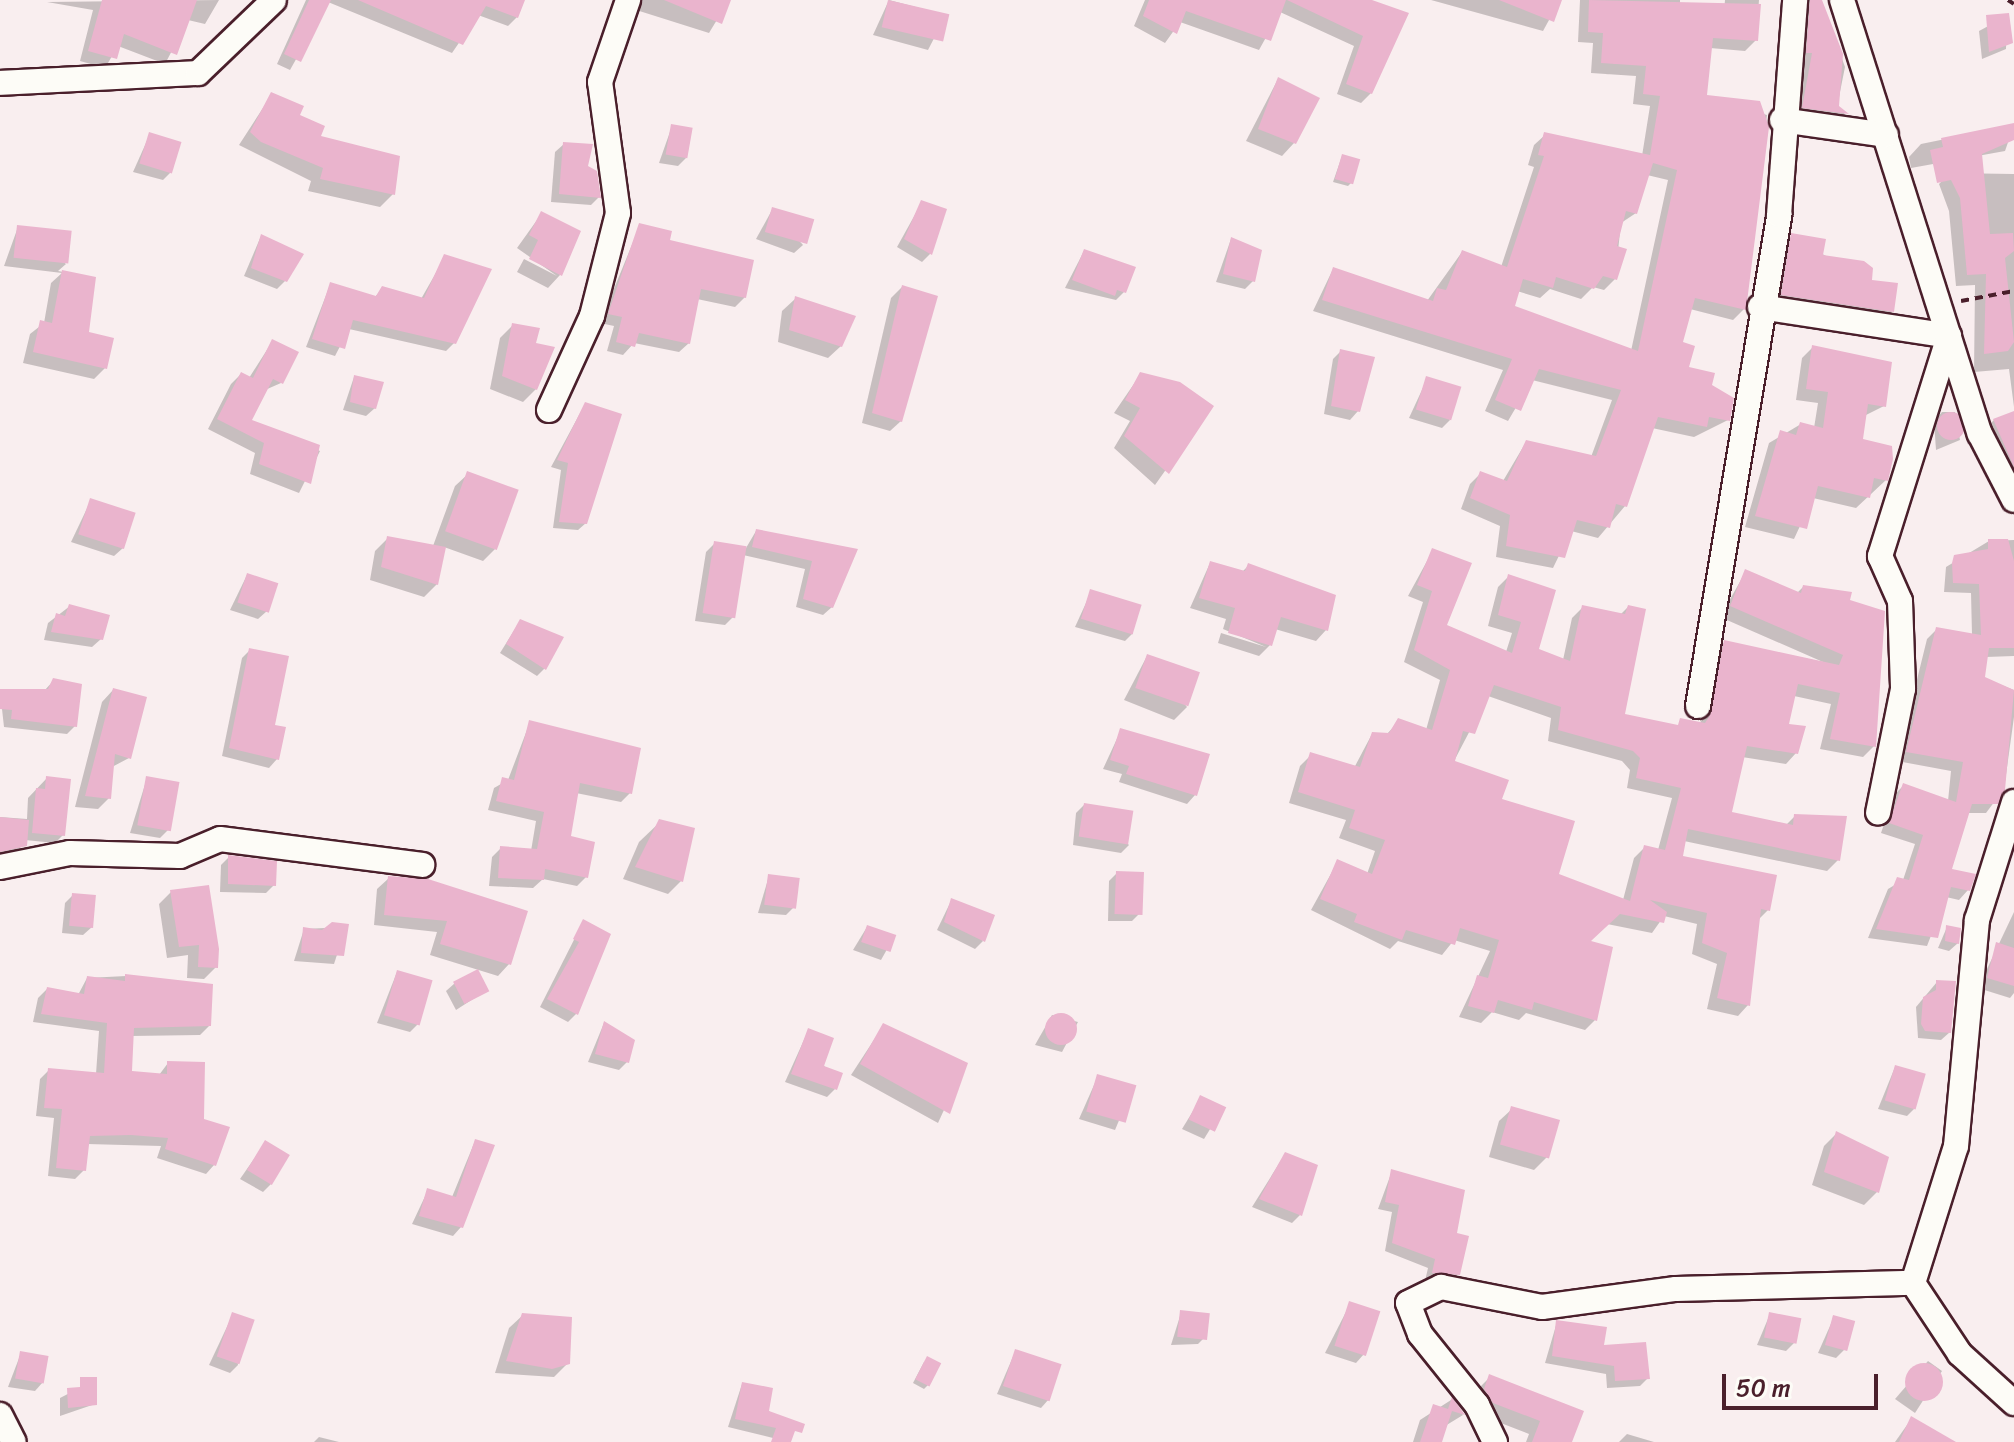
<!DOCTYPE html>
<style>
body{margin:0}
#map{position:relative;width:2014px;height:1442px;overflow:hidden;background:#f9eeef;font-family:Sriracha,sans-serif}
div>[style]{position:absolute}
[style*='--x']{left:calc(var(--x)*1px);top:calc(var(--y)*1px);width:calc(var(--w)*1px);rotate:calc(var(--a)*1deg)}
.shadow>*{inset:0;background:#0003}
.building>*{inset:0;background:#eab4cd;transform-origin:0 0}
.round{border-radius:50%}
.path>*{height:4px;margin-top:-2px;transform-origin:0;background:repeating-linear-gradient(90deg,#4a1f2b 0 8px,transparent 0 14px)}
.roads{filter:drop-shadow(2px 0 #4a1f2b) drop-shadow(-2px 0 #4a1f2b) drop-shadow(0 2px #4a1f2b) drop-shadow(0 -2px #4a1f2b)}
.minor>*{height:24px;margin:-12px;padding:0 12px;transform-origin:12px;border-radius:12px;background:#fdfcf7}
span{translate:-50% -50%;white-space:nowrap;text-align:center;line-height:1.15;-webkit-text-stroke:6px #fdfcf7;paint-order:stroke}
.scale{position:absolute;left:1722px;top:1374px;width:156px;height:36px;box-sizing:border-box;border:4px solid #4a1f2b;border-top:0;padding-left:10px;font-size:24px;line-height:28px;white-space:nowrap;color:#4a1f2b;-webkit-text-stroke:6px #fdfcf7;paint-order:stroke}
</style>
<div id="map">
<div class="shadow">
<div style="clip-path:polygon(219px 0,205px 24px,188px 20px,165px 64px,118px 46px,105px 68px,80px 61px,93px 10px,47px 2px)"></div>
<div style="clip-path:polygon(306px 0,512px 0,517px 17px,508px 26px,478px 15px,452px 53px,328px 2px,290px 70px,277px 64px)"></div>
<div style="clip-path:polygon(637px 0,729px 0,709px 33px,633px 9px)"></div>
<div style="clip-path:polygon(889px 0,946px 15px,928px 50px,873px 35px)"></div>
<div style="clip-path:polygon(1145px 0,1366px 0,1371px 93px,1361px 103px,1337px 94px,1354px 46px,1280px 12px,1259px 50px,1180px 22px,1165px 43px,1134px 26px)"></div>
<div style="clip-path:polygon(1431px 0,1560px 0,1543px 31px)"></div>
<div style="clip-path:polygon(evenodd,1580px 0,1680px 0,1680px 7px,1724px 11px,1725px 0,1759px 0,1756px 40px,1745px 51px,1710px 48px,1704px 97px,1767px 115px,1744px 309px,1733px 320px,1690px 309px,1680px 344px,1686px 369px,1710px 386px,1728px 420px,1694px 437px,1652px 428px,1625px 506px,1598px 538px,1571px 531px,1553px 568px,1496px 557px,1500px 526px,1461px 509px,1470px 484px,1480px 474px,1503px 481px,1526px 442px,1591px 457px,1612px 400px,1532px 380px,1508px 421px,1485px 411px,1503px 370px,1313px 311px,1333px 269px,1427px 301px,1462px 252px,1501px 267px,1534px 167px,1528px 165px,1534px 145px,1545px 135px,1642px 156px,1650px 106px,1633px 104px,1636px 76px,1591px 73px,1593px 43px,1578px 42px,1580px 0,1647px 175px,1668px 180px,1631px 351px,1512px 307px,1517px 291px,1540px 298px,1550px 289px,1581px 299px,1593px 287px,1604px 290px,1615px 279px,1621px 223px,1636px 213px,1647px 175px)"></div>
<div style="clip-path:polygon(1795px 0,1821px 0,1845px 67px,1837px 107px,1846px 115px,1836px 124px,1792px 118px,1802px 64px,1796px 63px)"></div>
<div style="clip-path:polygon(2007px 16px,2006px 49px,1982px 59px,1979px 31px)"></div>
<div style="clip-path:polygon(1278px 79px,1294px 143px,1282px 156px,1246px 141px)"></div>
<div style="clip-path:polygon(272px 94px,318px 138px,393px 194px,380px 207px,308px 191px,311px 181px,239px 145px)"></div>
<div style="clip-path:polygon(2014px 125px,2005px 151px,1911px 168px,1909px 157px,1921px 144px)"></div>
<div style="clip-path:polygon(672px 126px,686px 158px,678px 166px,659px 163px)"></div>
<div style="clip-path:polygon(150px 134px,171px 172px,163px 180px,133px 172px)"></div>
<div style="clip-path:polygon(564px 144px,599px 197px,591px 205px,551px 202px,555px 152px)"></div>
<div style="clip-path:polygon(1342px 156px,1351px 183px,1348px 186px,1333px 182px)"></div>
<div style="clip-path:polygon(1950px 173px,2014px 174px,2014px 407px,2009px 369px,1974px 372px,1975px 285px,1956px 286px,1949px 211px,1939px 184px)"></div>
<div style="clip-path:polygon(922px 202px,930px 254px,922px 262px,897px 247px)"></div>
<div style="clip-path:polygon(772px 210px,803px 245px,794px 253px,756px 239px)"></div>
<div style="clip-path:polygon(542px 213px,560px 275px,548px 288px,517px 272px,524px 259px,557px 276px,517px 248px)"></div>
<div style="clip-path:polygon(640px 225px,745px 297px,735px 307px,697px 299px,689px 343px,679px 352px,634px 343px,623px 355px,607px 351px,614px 326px,600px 323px)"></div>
<div style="clip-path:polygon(18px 227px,66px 264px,58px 271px,94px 278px,87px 334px,105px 368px,94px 379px,23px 363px,30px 334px,44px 323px,51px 283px,62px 273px,4px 266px)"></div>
<div style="clip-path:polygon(261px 236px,285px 281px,277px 289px,244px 276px)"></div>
<div style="clip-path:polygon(1792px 236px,1870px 282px,1892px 312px,1880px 324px,1770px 307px,1780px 248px)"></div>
<div style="clip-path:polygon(1231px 239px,1253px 281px,1245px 289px,1216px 282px)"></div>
<div style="clip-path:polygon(1084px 251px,1124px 292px,1116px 300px,1065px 288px)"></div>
<div style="clip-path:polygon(445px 257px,455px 342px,446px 351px,349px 329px,335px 356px,306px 347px,330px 285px,374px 298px,383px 288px,421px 299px)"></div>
<div style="clip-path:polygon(902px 287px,901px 421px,890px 431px,862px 423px,891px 298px)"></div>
<div style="clip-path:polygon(795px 299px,841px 346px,828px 358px,778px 342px,782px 311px)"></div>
<div style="clip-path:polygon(513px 325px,534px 345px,536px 389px,523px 402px,490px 389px,500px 338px)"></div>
<div style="clip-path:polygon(272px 342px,281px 383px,265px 390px,249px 421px,320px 451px,299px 493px,250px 474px,255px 453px,208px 429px,231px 384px,241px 374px,249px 378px)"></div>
<div style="clip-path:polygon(1813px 347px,1884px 406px,1864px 416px,1861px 441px,1886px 480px,1856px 508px,1813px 498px,1794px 539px,1745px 527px,1769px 443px,1801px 424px,1814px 428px,1818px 403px,1796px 400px,1802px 358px)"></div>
<div style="clip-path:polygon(1341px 351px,1358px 411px,1350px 420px,1324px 414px,1333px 359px)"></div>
<div style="clip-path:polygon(1140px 375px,1211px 406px,1155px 485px,1114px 448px,1130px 421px,1114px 413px)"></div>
<div style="clip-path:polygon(354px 377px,375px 408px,366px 416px,343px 410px)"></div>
<div style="clip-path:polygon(1427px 379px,1450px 420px,1442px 428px,1409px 418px)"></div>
<div style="clip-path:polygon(585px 404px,586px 523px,578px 530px,553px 528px,561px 470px,551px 467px)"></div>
<div style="clip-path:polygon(1942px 412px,1955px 412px,1960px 440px,1936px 450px,1934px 421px)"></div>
<div style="clip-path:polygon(1994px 420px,2014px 424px,2014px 480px,1986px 428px)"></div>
<div style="clip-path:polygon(468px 474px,496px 548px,483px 561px,444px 547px,437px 584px,424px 597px,370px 580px,375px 551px,388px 538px,433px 546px,455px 486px)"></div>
<div style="clip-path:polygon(91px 500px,123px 548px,114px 556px,71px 542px)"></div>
<div style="clip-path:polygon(756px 531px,855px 550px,832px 607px,823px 615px,796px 607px,805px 569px,743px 555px,733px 617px,725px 625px,695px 621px,706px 552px,715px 543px,746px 548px)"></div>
<div style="clip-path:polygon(2014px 540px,2014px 656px,1986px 657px,1983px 678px,2014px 690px,2014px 717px,2004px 789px,1986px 813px,1967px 813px,1950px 871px,1968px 890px,1959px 900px,1946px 897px,1927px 946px,1868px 938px,1888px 889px,1903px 880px,1915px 844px,1881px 833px,1894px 795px,1903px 786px,1948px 801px,1951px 771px,1897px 761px,1927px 639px,1937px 629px,1972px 635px,1971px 593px,1944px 592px,1946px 567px,1989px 541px)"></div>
<div style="clip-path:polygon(evenodd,1433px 550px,1444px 626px,1506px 652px,1512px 633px,1488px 626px,1498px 587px,1509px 576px,1536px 650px,1563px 660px,1572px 618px,1582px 608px,1620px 615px,1628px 607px,1623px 716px,1674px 726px,1700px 725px,1714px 652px,1725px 642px,1823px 662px,1720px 617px,1746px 571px,1797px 593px,1803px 587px,1847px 602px,1874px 746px,1863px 757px,1820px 749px,1831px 704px,1794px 696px,1787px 726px,1796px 753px,1786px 764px,1742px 757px,1729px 813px,1786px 825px,1795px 816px,1838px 860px,1827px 871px,1684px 841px,1681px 858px,1768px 910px,1758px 920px,1748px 1005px,1738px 1016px,1707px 1009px,1717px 964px,1692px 954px,1697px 924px,1664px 916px,1652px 933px,1607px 924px,1588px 942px,1595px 1020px,1585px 1030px,1526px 1013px,1519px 1020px,1492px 1012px,1481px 1023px,1459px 1017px,1490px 951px,1454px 940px,1442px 955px,1398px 941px,1390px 949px,1311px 910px,1338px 861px,1367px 874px,1375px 851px,1339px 838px,1346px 820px,1289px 803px,1300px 766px,1311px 755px,1354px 768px,1372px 734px,1386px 735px,1399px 721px,1426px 730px,1440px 680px,1404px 662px,1423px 602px,1408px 596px,1433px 550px,1488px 696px,1551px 718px,1548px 741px,1622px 761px,1630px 770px,1627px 788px,1672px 798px,1658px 850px,1645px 847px,1634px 858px,1623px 900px,1557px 875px,1500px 800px,1453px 763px,1488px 696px)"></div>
<div style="clip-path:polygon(1210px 563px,1242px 572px,1248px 566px,1326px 630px,1316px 641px,1275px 629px,1270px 645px,1259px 656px,1218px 643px,1221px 633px,1266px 647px,1223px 629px,1226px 619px,1190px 608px)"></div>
<div style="clip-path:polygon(247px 575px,267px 611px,258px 619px,230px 610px)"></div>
<div style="clip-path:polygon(1091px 592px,1133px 633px,1125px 641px,1075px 627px)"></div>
<div style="clip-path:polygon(70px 606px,101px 639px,92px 647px,44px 640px,48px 623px)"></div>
<div style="clip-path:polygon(520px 621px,545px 668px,537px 676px,500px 653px)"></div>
<div style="clip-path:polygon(250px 650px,272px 726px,277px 759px,269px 768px,222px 756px,242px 658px)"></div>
<div style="clip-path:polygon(1147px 656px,1187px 707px,1174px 720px,1124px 700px)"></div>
<div style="clip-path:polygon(54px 680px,75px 726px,67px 734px,4px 727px,0 691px,44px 691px)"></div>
<div style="clip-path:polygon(113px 690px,129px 758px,112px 767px,109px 798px,98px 809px,75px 807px,102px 702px)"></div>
<div style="clip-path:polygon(530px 722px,630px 793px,621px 802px,576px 793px,568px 838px,586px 877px,577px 886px,543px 879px,533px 888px,489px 886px,492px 857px,501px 848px,531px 851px,536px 821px,488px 810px,494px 788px,508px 780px)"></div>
<div style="clip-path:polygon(1121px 730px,1195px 795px,1187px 804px,1119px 782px,1122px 774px,1103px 769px)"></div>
<div style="clip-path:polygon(47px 778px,63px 835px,55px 843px,25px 840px,16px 854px,0 856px,0 817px,27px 819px,28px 798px)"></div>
<div style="clip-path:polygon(147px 778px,168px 830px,160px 838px,130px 833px)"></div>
<div style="clip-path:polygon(1084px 805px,1129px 845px,1121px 853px,1073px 845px,1076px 813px)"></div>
<div style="clip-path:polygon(660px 822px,681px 881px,668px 894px,623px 879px,639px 842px)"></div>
<div style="clip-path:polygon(229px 857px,274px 885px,266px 893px,220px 892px,221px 865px)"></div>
<div style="clip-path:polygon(1117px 873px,1140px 913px,1132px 921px,1108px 921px,1109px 881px)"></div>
<div style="clip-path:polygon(769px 876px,794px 907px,786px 915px,758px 913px)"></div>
<div style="clip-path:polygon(389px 878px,509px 964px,498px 976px,430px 955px,437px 932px,374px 925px,377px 889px)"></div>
<div style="clip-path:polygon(171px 892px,216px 967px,204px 979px,187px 978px,188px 955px,167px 958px,159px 904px)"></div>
<div style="clip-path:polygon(73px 895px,92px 927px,83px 935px,62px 933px,65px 903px)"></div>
<div style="clip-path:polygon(951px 901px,983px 941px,975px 949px,937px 930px)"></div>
<div style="clip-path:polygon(2014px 912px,2014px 993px,2010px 998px,1978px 988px)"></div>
<div style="clip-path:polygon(583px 922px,576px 1014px,568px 1022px,540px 1007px)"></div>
<div style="clip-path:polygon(346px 927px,334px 964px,294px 961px,304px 929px)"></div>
<div style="clip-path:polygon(867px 927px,894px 937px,881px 960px,853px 950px)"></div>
<div style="clip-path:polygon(1947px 927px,1958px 943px,1949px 951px,1938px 948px)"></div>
<div style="clip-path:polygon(397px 972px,418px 1024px,410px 1032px,377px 1023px)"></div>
<div style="clip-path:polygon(126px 976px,209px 1026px,200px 1035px,131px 1036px,130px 1073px,159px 1075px,168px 1063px,202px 1120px,214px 1165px,206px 1174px,157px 1158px,161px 1146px,87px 1144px,84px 1170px,75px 1179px,48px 1176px,54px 1118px,36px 1116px,40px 1079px,49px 1070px,96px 1074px,99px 1031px,33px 1022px,38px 998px,47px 989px,78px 995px,87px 978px)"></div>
<div style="clip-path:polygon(1937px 982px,1950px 1032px,1941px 1040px,1918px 1038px,1916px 1007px)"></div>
<div style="clip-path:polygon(455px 983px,487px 990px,456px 1010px,446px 991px)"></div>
<div style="clip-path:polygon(1052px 1015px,1078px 1022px,1062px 1052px,1035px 1045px)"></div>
<div style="clip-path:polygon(604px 1023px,627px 1062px,619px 1070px,588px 1062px)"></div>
<div style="clip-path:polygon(883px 1026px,965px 1064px,938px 1123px,851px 1075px)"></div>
<div style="clip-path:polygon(808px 1031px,835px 1089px,827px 1097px,785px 1082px)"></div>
<div style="clip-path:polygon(1895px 1067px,1915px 1108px,1907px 1116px,1878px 1109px)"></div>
<div style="clip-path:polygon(1098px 1076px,1133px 1087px,1115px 1130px,1079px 1119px)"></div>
<div style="clip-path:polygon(1201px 1098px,1223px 1108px,1204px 1139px,1182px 1129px)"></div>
<div style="clip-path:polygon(1512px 1109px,1547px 1157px,1534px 1170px,1489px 1157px,1499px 1121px)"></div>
<div style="clip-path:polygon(1836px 1134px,1887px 1158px,1877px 1192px,1864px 1205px,1812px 1185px,1824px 1146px)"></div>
<div style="clip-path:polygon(475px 1141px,461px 1227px,453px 1236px,412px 1224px,428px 1190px,452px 1197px)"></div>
<div style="clip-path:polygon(265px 1143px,271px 1184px,263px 1192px,240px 1179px)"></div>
<div style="clip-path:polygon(1285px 1154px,1300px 1215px,1292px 1223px,1252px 1207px)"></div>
<div style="clip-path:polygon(1392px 1171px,1458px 1274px,1450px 1283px,1425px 1281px,1428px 1268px,1385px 1251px,1392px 1212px,1378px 1209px)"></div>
<div style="clip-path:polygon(1350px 1304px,1364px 1354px,1356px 1363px,1325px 1353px)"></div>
<div style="clip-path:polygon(1181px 1313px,1206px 1336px,1198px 1344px,1171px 1345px)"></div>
<div style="clip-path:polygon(233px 1314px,238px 1365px,230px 1373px,209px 1365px)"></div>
<div style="clip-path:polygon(1770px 1314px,1794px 1343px,1786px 1351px,1757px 1345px)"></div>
<div style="clip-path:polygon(523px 1315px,568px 1363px,554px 1377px,495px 1373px,509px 1328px)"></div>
<div style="clip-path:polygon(1834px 1317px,1845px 1349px,1836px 1358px,1818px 1353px)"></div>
<div style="clip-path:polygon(1557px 1322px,1602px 1347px,1648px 1378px,1640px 1386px,1607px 1388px,1606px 1374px,1545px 1363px)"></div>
<div style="clip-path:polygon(1015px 1352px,1049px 1399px,1041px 1408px,997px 1394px)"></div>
<div style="clip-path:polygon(21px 1353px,43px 1382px,35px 1391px,8px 1387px)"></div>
<div style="clip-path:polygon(1928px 1361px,1942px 1371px,1915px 1413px,1895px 1399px)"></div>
<div style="clip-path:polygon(924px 1362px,928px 1385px,924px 1389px,913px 1383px)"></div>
<div style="clip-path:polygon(1490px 1377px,1570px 1442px,1526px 1442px,1529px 1434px,1480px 1415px,1477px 1390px)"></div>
<div style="clip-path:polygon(95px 1380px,95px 1404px,60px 1416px,60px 1398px)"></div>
<div style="clip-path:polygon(742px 1384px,792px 1434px,789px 1442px,728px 1427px)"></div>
<div style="clip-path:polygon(1451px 1400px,1463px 1415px,1445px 1426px,1440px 1442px,1413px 1442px,1420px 1420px)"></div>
<div style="clip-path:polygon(1912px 1418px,1952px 1442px,1895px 1442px)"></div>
<div style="clip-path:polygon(1627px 1434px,1654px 1442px,1619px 1442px)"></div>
<div style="clip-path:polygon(319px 1437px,339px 1442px,314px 1442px)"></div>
</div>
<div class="building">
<div style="clip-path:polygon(102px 0,197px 0,177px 55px,124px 34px,117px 59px,88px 51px)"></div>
<div style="clip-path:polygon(309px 0,331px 0,301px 62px,284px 54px)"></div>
<div style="clip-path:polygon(358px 0,525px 0,518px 18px,486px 6px,463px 45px)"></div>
<div style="clip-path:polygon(664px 0,731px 0,722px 24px)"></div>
<div style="left:888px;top:0;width:63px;height:28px;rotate:13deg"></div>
<div style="clip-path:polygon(1149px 0,1286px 0,1271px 41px,1186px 11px,1177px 34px,1143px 16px)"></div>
<div style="clip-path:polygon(1287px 0,1372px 0,1409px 13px,1372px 94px,1346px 84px,1363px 36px)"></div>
<div style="clip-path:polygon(1499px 0,1562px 0,1554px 22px)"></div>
<div style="clip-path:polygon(evenodd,1589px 0,1761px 4px,1758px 41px,1713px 38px,1707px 95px,1760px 101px,1769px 127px,1746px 310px,1695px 298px,1683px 342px,1695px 346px,1689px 367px,1715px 373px,1712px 385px,1734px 398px,1730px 421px,1709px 417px,1707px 427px,1658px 417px,1627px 507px,1616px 504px,1610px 528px,1577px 520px,1565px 558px,1506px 546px,1510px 515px,1470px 498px,1480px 471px,1507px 481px,1526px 440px,1596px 456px,1621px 390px,1539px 369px,1521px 411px,1495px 400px,1512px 359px,1322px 300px,1333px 267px,1433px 301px,1437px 288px,1446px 290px,1462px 250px,1507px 267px,1544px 156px,1538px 155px,1544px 132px,1650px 155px,1660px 96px,1643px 94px,1646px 66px,1601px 63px,1603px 33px,1588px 32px,1589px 0,1653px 163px,1677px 170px,1638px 351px,1515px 306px,1523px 279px,1553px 288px,1556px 277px,1594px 289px,1603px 276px,1617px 280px,1627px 249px,1617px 246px,1626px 211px,1637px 214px,1653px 163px)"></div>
<div style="clip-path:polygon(1810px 0,1822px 0,1843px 54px,1839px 106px,1849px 114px,1802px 108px,1812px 53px,1806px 53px)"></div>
<div style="clip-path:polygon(2009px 13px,2013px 43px,1989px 52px,1986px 15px)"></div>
<div style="clip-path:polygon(1278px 77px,1320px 98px,1296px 144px,1258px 129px)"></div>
<div style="clip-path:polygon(271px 92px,304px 106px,300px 115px,325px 126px,321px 136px,400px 156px,395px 195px,320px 179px,323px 168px,261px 142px,250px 132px)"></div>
<div style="clip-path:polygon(2014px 123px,2014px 140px,1982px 154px,1990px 234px,2013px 233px,2014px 251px,2005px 258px,2014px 342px,2008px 351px,1984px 354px,1986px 274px,1967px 275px,1960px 198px,1951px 180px,1937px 183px,1930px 150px,1943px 147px,1941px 138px)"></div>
<div style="left:671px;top:124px;width:22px;height:31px;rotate:10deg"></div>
<div style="left:149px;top:132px;width:34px;height:33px;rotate:17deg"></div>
<div style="clip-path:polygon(563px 142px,593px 144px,588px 166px,597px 171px,601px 198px,559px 194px)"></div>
<div style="left:1342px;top:154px;width:19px;height:26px;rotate:16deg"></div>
<div style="clip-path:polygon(921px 200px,947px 209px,932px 255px,904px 239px)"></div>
<div style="left:772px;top:207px;width:44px;height:26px;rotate:16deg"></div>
<div style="clip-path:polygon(541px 211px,581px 231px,562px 276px,529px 259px,538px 240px,529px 235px)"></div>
<div style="clip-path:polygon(639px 223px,672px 231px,670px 240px,754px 260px,746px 298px,701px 289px,690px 344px,639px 333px,635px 347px,616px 342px,622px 317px,608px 314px)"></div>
<div style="left:17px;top:225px;width:55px;height:33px;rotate:6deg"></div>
<div style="clip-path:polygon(1791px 233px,1826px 239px,1823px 255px,1864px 261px,1873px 268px,1872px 280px,1898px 283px,1894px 312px,1781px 295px)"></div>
<div style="clip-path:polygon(261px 234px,304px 254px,287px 282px,251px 268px)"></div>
<div style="clip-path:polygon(1231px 237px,1262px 250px,1255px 282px,1223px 274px)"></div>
<div style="clip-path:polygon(1084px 249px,1136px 267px,1126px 293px,1117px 290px,1115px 296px,1072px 280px)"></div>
<div style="clip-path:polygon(444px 254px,492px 269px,456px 344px,353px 320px,345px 349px,312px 339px,330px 282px,376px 296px,382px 286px,424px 298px)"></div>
<div style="clip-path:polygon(62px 270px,96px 277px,89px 332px,114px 338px,107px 369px,33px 352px,40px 320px,52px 323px)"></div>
<div style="clip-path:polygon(902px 285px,938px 296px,902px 422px,872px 413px)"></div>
<div style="clip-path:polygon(795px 296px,856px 316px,842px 347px,789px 330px)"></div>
<div style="clip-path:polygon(512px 323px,540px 328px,536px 343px,555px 347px,537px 390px,502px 376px)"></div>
<div style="clip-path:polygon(272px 339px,299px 352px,283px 384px,273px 379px,252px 420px,320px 445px,311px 484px,259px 464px,264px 443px,217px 419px,241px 372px,253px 378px)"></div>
<div style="clip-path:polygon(1812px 345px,1892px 362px,1886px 407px,1868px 404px,1863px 439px,1892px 446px,1893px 459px,1888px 481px,1874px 478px,1870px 498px,1818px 486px,1807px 529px,1755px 516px,1780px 430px,1796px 435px,1800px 422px,1823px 428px,1828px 392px,1806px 389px)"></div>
<div style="clip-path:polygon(1340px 349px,1375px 357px,1360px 412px,1331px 406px)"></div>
<div style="clip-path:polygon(1140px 372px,1180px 382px,1214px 406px,1169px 474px,1124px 436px,1140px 408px,1125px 400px)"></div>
<div style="clip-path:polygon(354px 375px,384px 382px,376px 409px,350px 402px)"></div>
<div style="left:1426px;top:376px;width:37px;height:35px;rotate:17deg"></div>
<div style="clip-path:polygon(585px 402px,622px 414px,587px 524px,559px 522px,568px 463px,557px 460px)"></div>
<div style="clip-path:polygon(2014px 411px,2014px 467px,1993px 419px)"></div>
<div class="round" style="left:1937px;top:412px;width:28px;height:28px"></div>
<div style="left:467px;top:471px;width:55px;height:64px;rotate:20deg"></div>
<div style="left:90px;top:498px;width:48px;height:38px;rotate:18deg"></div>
<div style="clip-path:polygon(756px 529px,858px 549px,833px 608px,803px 599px,812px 561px,752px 547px)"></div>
<div style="clip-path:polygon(387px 536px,446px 547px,438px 585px,381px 567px)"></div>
<div style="clip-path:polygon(1988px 539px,2008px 539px,2014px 561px,2014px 648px,1989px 648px,1985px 677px,2014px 690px,2005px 790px,1998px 804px,1972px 804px,1952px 869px,1976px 874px,1970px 891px,1951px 887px,1938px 938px,1876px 929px,1897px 877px,1909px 880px,1923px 835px,1889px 823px,1903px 783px,1956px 802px,1963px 762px,1906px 752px,1936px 627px,1981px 635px,1979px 584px,1953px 583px,1952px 563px,1954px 555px,1988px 549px)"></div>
<div style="left:714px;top:541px;width:33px;height:73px;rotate:9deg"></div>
<div style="clip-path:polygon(evenodd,1432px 548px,1472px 563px,1447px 625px,1512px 653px,1521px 622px,1498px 615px,1508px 574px,1556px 590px,1539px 649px,1570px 661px,1582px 605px,1625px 614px,1628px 605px,1646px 609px,1625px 714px,1678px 725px,1680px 718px,1705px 723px,1710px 715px,1724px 640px,1839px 665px,1843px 655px,1730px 606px,1745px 569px,1801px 593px,1803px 585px,1852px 592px,1850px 600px,1885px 611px,1876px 747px,1830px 739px,1840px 693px,1798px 684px,1789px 724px,1806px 726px,1798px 754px,1747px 746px,1732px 812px,1793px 825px,1794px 814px,1847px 816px,1840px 861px,1688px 829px,1683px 856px,1777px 875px,1770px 911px,1761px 909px,1750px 1006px,1717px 998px,1727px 953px,1702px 943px,1707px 913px,1650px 900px,1667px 912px,1664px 923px,1620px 914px,1591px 941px,1613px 947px,1597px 1021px,1534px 1002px,1532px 1010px,1498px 1000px,1494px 1013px,1468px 1006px,1477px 975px,1488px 978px,1499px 940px,1460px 928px,1455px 945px,1406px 930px,1402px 940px,1354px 922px,1357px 914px,1320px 899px,1337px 859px,1372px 874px,1385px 840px,1349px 828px,1355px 810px,1298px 792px,1310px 752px,1360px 767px,1372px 732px,1389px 733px,1398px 718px,1432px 730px,1450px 670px,1414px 650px,1432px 591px,1417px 585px,1432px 548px,1494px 685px,1561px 707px,1558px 730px,1633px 751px,1640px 758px,1636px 778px,1681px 788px,1665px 850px,1644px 845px,1630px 901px,1559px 874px,1575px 821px,1502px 799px,1509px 780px,1455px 761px,1463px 731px,1475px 734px,1494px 685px)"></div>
<div style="clip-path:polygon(1210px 561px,1245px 571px,1248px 563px,1336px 595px,1328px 631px,1281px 617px,1272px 646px,1228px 633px,1235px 608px,1199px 598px)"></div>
<div style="left:247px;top:573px;width:33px;height:31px;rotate:18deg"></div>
<div style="left:1090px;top:589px;width:54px;height:31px;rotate:17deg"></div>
<div style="clip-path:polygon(69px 604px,110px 615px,103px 640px,51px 632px,56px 613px,65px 616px)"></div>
<div style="clip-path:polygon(520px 619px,564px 637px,546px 670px,506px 644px)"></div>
<div style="clip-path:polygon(249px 648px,289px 656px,275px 725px,286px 727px,279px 760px,229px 748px)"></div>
<div style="left:1147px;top:654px;width:56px;height:36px;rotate:19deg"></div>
<div style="clip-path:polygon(53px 678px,82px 684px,77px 727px,11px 719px,12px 710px,0 709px,0 689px,48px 689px)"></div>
<div style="clip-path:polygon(113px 688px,147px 697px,131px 759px,115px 754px,111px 799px,85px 796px)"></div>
<div style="clip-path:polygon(529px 720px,641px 748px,632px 794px,580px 783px,571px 836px,595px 842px,588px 878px,545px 869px,544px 880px,498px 878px,500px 846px,537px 849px,544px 812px,496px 801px,502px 777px,514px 780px)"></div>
<div style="clip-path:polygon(1120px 728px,1210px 754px,1197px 796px,1126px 774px,1129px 766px,1110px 760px)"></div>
<div style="clip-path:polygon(46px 776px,71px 779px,65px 836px,32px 833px,36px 788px,45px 789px)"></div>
<div style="left:146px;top:776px;width:34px;height:50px;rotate:10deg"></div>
<div style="left:1084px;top:803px;width:50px;height:34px;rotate:9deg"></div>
<div style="clip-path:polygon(0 817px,29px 820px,27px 846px,0 852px)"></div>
<div style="clip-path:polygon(659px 819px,695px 828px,683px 882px,635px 867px)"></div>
<div style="clip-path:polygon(228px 855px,277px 861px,276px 886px,228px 884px)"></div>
<div style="left:1116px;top:871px;width:28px;height:43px;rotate:2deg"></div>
<div style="left:768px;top:874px;width:32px;height:31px;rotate:7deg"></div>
<div style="clip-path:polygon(388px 876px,428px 879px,528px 911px,511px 965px,440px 944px,447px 921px,384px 915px)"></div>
<div style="clip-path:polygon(209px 885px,219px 949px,218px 968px,198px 967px,199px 945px,179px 947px,170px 890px)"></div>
<div style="left:72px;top:893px;width:24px;height:33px;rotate:5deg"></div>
<div style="clip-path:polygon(951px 898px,995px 915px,985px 942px,944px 922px)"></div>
<div style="clip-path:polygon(583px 919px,611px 934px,578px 1015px,547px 999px,579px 942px,573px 939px)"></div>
<div style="clip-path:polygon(332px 922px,349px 924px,344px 956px,301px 953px,303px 927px,322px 930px)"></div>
<div style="left:867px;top:925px;width:31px;height:18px;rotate:19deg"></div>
<div style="clip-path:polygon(1946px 925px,1961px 928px,1959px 944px,1945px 941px)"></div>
<div style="clip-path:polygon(1996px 942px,2014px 948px,2014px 986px,1987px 978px)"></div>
<div style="left:478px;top:969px;width:25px;height:28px;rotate:63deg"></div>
<div style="left:397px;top:970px;width:37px;height:47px;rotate:16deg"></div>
<div style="clip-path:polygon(125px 974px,213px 984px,211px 1026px,134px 1028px,132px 1071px,167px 1074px,167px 1061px,205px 1062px,204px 1119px,230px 1127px,216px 1166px,165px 1149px,168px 1138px,131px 1135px,90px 1136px,86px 1171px,56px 1168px,62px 1109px,44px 1108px,48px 1068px,104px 1073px,107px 1023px,41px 1014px,47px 987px,84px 994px,87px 976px,125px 981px)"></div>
<div style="clip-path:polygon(1936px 980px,1956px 981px,1951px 1033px,1925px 1031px,1921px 1024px,1923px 997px,1936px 990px)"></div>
<div class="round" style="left:1045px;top:1013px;width:32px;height:32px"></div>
<div style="clip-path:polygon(604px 1021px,635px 1040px,629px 1063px,595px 1054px)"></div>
<div style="clip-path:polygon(883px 1023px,968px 1063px,950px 1114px,860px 1064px)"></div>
<div style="clip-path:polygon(808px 1028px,834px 1038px,824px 1066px,843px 1073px,837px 1090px,791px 1074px)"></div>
<div style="left:1895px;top:1065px;width:32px;height:37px;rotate:16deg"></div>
<div style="left:1097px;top:1074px;width:41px;height:39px;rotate:16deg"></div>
<div style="left:1200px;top:1095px;width:29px;height:27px;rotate:25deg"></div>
<div style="left:1511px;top:1106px;width:51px;height:40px;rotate:16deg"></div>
<div style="clip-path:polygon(1836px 1131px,1889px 1157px,1879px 1193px,1824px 1172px)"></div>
<div style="clip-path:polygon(475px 1139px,495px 1145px,463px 1228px,419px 1216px,427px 1188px,456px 1197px)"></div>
<div style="left:265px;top:1140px;width:29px;height:35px;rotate:31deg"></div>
<div style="clip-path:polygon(1285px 1152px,1318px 1165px,1302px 1216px,1259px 1199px)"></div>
<div style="clip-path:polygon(1391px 1169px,1465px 1190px,1457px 1233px,1469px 1236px,1460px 1275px,1432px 1273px,1435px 1259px,1392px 1243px,1399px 1205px,1385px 1202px)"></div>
<div style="left:1349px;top:1301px;width:33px;height:47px;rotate:18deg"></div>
<div style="left:1180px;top:1310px;width:30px;height:27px;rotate:6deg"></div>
<div style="left:232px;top:1312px;width:24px;height:47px;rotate:19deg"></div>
<div style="left:1769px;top:1312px;width:33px;height:26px;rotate:11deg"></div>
<div style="clip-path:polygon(522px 1313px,572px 1317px,570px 1364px,552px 1369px,506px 1361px)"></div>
<div style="left:1833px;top:1315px;width:23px;height:31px;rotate:15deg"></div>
<div style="clip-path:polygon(1556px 1320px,1607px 1327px,1604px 1345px,1646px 1342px,1650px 1379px,1615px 1381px,1614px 1366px,1552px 1356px)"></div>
<div style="left:1015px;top:1349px;width:49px;height:39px;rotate:18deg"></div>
<div style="left:20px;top:1351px;width:29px;height:28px;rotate:10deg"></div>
<div style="left:927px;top:1356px;width:16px;height:26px;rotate:27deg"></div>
<div class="round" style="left:1905px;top:1363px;width:38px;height:38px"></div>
<div style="clip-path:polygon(1489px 1374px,1584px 1411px,1572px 1442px,1532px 1442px,1540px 1421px,1493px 1403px,1484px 1389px)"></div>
<div style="clip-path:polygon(80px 1377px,97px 1377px,97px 1405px,68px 1408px,67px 1388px,80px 1387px)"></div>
<div style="clip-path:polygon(742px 1382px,773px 1388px,769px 1411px,805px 1424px,802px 1433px,795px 1431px,791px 1442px,771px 1442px,776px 1428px,735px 1419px)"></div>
<div style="clip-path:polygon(1452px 1397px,1465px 1415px,1452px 1411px,1442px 1442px,1420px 1442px,1433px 1404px,1448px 1409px)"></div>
<div style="clip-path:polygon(1911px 1416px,1956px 1442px,1899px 1442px)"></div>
</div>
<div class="path">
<div style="--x:2008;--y:0;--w:7;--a:34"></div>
<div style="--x:1961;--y:301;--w:54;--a:-10.7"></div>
</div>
<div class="roads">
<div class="minor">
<div style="--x:1842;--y:0;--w:455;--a:72.4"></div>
<div style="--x:1980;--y:434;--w:74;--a:62.7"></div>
<div style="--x:0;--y:83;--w:198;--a:-2.9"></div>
<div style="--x:198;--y:73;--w:105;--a:-43.8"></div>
<div style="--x:1782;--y:120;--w:105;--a:8.2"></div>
<div style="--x:1760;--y:307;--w:191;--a:8.7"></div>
<div style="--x:1949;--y:336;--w:231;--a:107.4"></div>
<div style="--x:1880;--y:556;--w:49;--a:66"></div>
<div style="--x:1900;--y:601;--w:88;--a:88"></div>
<div style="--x:1903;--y:689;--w:126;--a:101.4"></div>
<div style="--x:549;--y:410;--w:103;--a:-65.4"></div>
<div style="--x:592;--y:316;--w:106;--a:-75.8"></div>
<div style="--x:618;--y:213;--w:132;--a:-97.8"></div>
<div style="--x:600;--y:82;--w:87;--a:-71.1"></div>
<div style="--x:1698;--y:706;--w:498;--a:-80.6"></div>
<div style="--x:1779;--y:215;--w:216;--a:-85.7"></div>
<div style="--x:2014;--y:802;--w:124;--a:107.4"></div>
<div style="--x:1977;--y:920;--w:227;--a:95.3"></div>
<div style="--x:1956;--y:1146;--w:144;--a:107.4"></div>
<div style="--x:1913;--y:1283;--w:85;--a:56.5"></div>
<div style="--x:1960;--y:1354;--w:73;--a:42.2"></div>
<div style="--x:0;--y:867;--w:71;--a:-11.3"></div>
<div style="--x:70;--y:853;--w:110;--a:1.6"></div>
<div style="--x:180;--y:856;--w:43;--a:-23"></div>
<div style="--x:220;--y:839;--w:204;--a:7.3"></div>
<div style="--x:0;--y:1415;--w:30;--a:63"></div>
<div style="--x:1495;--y:1442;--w:41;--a:-115.9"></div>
<div style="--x:1477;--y:1405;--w:91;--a:-128.8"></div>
<div style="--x:1420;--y:1334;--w:33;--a:-111"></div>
<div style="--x:1408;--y:1303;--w:37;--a:-26"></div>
<div style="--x:1441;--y:1287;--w:103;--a:11.2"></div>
<div style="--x:1542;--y:1307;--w:135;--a:-7.7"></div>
<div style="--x:1676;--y:1289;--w:237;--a:-1.5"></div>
</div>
</div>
<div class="scale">50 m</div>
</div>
